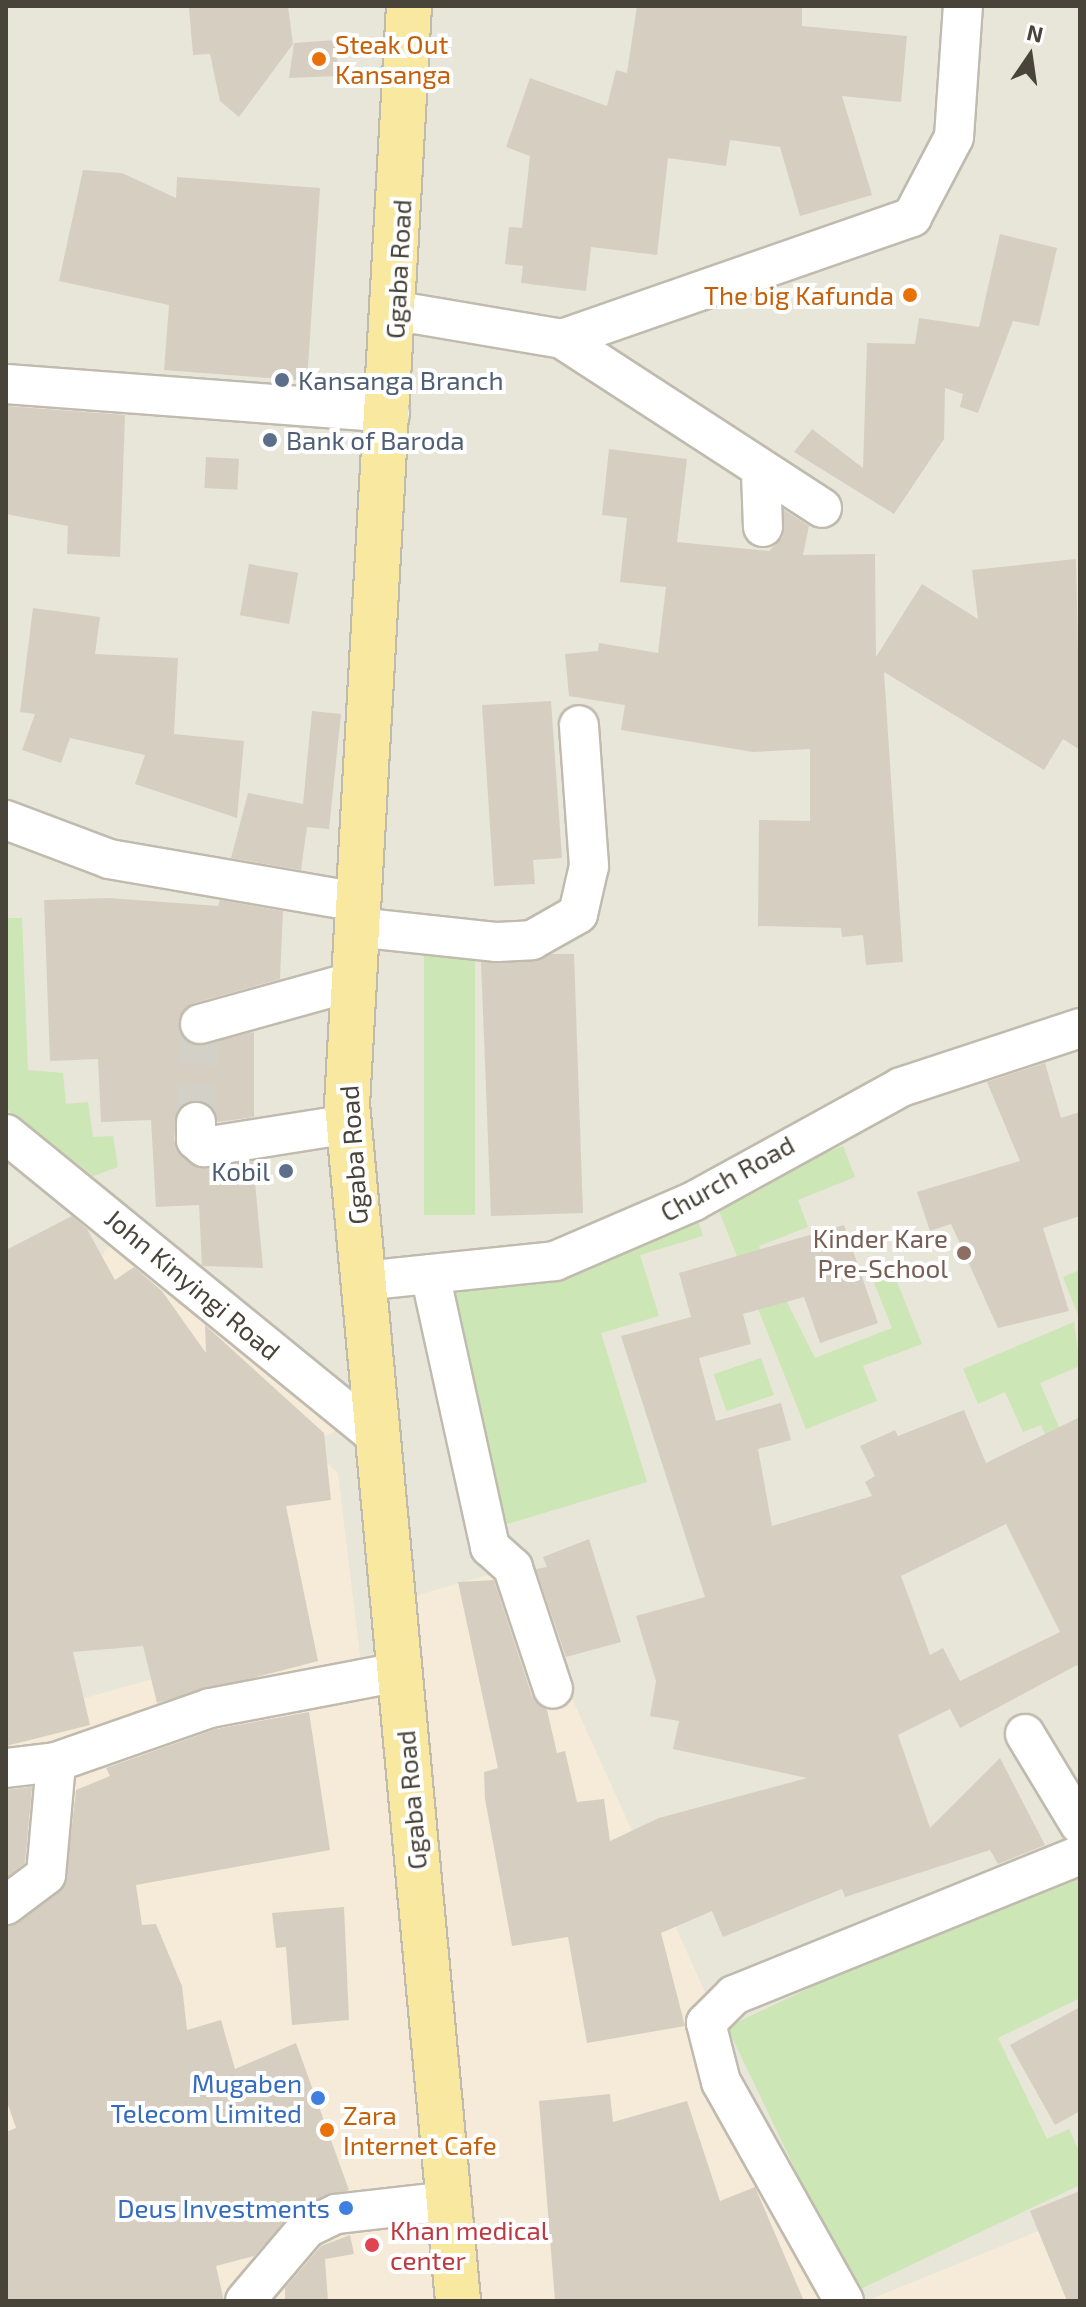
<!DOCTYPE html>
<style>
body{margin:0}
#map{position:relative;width:1086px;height:2307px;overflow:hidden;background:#f5f3eb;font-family:"Exo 2",sans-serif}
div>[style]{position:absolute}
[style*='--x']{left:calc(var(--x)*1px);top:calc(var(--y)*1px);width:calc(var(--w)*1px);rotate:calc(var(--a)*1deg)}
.residential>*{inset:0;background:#e8e5d9;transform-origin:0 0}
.commercial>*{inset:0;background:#f5ebd8}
.green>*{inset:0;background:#cce6b6;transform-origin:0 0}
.building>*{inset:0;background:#d6cfc1;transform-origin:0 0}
.minor-tunnel>*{height:38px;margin-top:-19px;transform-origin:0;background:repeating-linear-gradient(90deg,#d3d0c7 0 38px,transparent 0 57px)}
.roads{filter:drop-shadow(2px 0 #c0bbae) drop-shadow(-2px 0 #c0bbae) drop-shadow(0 2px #c0bbae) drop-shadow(0 -2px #c0bbae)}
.minor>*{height:38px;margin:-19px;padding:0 19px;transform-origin:19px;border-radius:19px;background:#fff}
.major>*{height:44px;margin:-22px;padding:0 22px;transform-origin:22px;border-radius:22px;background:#f9e89f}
.dots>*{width:22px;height:22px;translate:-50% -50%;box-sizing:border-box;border:4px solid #fff;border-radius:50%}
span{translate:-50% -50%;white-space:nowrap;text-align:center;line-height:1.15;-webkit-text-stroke:8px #fff;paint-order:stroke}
.food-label{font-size:26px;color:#c56008}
.left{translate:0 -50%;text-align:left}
.right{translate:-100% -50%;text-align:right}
.street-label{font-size:26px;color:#494439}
.service-label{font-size:26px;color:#4e5e75}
.education-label{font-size:26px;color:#785e54}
.shop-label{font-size:26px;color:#366cbe}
.health-label{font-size:26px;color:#be3a42}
.frame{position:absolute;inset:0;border:8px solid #494439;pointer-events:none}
.north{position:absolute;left:990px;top:16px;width:80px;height:80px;-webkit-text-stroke:6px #fff;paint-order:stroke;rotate:13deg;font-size:22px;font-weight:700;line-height:32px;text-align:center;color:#494439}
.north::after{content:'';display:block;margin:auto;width:28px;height:36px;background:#494439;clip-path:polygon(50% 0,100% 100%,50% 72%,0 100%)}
</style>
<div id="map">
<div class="residential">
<div style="left:6px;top:6px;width:1074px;height:2295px"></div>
</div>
<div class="commercial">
<div style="clip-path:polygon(113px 1240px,346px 1426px,307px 1445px,338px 1473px,363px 1680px,374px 1677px,393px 1602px,513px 1568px,845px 2301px,6px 2301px,6px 1905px,50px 1851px,56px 1770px,6px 1781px,6px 1720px,292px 1640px,307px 1695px,257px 1457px,95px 1265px)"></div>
<div style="clip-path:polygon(1080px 2214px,1080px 2301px,866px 2301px)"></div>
</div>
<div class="green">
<div style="clip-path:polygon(6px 918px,22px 918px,28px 1070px,63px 1073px,66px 1104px,88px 1102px,93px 1137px,113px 1136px,118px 1167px,93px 1176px,6px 1109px)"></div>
<div style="left:424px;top:949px;width:51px;height:266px"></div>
<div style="clip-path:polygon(843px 1146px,855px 1177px,798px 1200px,808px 1227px,759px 1246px,815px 1358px,892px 1328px,871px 1275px,891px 1267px,922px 1344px,863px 1366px,877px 1401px,806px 1429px,713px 1196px)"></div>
<div style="clip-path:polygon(698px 1220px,703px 1236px,640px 1255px,659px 1316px,601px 1333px,647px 1482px,507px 1524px,438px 1299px)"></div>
<div style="clip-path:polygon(1080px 1270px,1080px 1320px,1063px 1277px)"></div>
<div style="clip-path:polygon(1074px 1322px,1080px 1366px,1040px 1383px,1080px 1476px,1078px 1510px,1041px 1425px,1023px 1432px,1005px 1392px,978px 1404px,963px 1369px)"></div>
<div style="left:761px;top:1358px;width:39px;height:50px;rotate:71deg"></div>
<div style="clip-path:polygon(1072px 1864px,1080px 1880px,1080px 1998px,998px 2038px,1047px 2139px,1069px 2129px,1080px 2153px,1080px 2185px,854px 2292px,727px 2027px)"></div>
</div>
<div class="building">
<div style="clip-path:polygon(288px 6px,293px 44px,239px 117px,220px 101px,210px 54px,193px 55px,189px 8px)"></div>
<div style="clip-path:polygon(637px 6px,802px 6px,802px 26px,907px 36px,901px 102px,842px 96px,872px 195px,800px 216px,780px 147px,730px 140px,726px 166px,668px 158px,657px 255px,591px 247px,586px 291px,521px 283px,523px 266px,505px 264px,509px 227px,522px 228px,530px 156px,506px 147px,530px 78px,607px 106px,616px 70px,627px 73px)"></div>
<div style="clip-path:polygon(336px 40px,338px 76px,289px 78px,294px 43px)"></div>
<div style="clip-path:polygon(83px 170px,122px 173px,176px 198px,177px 177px,320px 188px,307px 381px,164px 370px,169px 305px,59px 281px)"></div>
<div style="clip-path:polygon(1000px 234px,1057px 248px,1039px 326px,1013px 321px,978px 413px,960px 407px,963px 394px,945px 388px,944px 439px,894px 514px,794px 452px,812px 429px,863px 468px,867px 343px,915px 344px,919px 318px,979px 327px)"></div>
<div style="clip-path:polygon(6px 406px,125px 415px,120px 557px,67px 554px,68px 526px,6px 514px)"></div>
<div style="clip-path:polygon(609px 449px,687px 459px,677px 542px,769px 551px,783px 537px,784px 510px,809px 526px,803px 555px,875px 554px,876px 657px,922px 584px,978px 619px,972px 570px,1076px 559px,1080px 750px,1063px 739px,1044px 770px,884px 672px,903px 962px,866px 965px,863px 935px,842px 937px,841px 928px,758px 926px,759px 820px,810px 821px,810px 749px,753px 752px,621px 730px,625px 705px,569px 696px,565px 654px,598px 651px,599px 643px,658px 653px,666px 587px,620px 582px,627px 518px,602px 515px)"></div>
<div style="left:206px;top:457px;width:33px;height:31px;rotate:3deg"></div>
<div style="left:249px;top:564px;width:50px;height:52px;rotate:10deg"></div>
<div style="clip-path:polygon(33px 608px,100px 617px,95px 654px,178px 658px,174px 734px,244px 741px,237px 818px,135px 784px,145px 755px,70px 738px,61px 763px,22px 750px,35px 714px,20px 712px)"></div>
<div style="clip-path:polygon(551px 701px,562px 858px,533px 860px,535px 884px,494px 886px,482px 705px)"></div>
<div style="clip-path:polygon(312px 711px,341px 714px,329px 829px,307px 827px,301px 870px,231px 858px,248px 793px,303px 804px)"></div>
<div style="clip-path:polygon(109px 898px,218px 906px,220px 900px,283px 911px,280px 979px,194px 1003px,179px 1019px,184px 1039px,195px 1045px,254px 1032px,254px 1117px,218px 1122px,208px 1103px,186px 1103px,177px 1112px,174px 1140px,199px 1168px,253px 1161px,263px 1268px,202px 1266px,199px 1205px,156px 1207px,151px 1120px,101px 1122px,98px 1059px,50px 1061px,44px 900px)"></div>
<div style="clip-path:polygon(552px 954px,574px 954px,583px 1213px,491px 1216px,481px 962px)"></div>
<div style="clip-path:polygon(1045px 1063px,1061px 1118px,1080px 1112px,1080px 1216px,1043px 1228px,1069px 1311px,998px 1328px,951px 1224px,930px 1231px,917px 1192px,1020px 1161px,987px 1082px)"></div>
<div style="clip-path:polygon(72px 1216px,87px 1229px,115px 1280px,134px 1267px,162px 1291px,206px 1353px,205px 1325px,324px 1433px,331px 1500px,286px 1506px,318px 1661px,157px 1703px,143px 1646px,73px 1652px,90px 1725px,6px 1746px,6px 1250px)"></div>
<div style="clip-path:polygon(evenodd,844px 1225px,878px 1323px,820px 1343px,804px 1297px,743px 1314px,751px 1344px,699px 1358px,716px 1421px,781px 1403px,791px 1440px,758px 1449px,772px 1526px,872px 1496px,865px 1482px,875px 1476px,860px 1446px,895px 1430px,898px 1436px,964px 1410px,986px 1463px,1080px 1417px,1080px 1672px,1077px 1665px,960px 1728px,950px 1709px,898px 1735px,930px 1828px,1000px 1758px,1045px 1845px,998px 1864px,990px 1850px,845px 1897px,842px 1889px,723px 1937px,712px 1911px,661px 1933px,685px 2026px,587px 2043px,568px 1937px,512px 1946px,485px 1799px,484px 1772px,498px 1768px,458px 1582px,494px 1580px,532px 1696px,547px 1710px,557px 1753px,565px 1751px,577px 1802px,604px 1799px,610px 1841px,659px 1818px,807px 1778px,673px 1749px,679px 1721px,650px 1716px,656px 1681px,636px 1616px,705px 1597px,621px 1336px,691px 1317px,679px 1273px,844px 1225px,1006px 1524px,1060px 1632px,960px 1681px,943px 1648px,930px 1655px,901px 1576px,1006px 1524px)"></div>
<div style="clip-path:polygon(589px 1539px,621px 1642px,566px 1657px,536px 1569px,547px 1567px,543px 1557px)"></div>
<div style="clip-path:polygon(309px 1712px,330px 1850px,136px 1885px,142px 1925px,156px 1924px,182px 1986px,187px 2030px,221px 2020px,235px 2069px,296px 2043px,349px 2190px,297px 2209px,254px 2256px,216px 2266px,224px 2301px,6px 2301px,6px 2132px,16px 2128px,6px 2099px,6px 1927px,65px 1885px,76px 1790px,110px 1776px,106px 1768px,216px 1729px)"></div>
<div style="clip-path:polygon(32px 1787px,25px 1863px,6px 1878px,6px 1790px)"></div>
<div style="clip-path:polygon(344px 1907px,349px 2020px,292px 2025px,286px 1947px,276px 1948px,272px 1913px)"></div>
<div style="clip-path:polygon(1080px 2007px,1080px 2111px,1055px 2125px,1010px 2045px)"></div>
<div style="clip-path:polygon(610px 2094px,613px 2122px,687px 2101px,720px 2201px,755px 2187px,804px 2301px,555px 2301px,539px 2101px)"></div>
<div style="clip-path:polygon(1080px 2191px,1080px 2301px,1067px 2301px,1030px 2211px)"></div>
<div style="clip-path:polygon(350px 2235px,354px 2254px,325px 2259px,328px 2301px,285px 2301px,285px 2288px,321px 2246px)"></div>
</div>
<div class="minor-tunnel">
<div style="--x:196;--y:1122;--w:98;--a:-87.7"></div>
</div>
<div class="roads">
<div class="minor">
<div style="--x:397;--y:311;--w:167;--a:9.6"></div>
<div style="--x:562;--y:339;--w:310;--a:33"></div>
<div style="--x:562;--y:339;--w:371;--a:-19.2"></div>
<div style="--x:912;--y:217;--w:90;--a:-62.3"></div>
<div style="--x:954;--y:137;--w:131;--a:-86.1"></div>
<div style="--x:6;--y:384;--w:385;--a:4.3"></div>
<div style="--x:761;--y:473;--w:54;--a:87.9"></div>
<div style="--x:6;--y:820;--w:110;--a:20.7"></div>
<div style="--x:109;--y:859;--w:253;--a:9.8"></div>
<div style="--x:356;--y:927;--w:142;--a:6.1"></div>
<div style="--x:497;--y:942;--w:35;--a:-3"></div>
<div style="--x:532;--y:940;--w:53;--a:-29.5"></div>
<div style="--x:578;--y:914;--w:49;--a:-77.1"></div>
<div style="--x:589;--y:866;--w:141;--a:-94.1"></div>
<div style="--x:200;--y:1024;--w:154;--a:-15.5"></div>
<div style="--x:196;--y:1122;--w:18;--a:90"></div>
<div style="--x:196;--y:1140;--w:11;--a:41"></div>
<div style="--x:204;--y:1147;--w:147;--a:-9"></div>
<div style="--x:6;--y:1134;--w:479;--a:39.2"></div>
<div style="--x:430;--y:1274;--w:280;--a:77.6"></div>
<div style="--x:490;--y:1547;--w:31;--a:42"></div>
<div style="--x:513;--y:1568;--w:127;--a:71.7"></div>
<div style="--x:363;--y:1281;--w:193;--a:-5.9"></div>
<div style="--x:555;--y:1261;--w:151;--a:-23.3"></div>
<div style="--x:694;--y:1201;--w:236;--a:-28.8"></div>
<div style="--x:901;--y:1087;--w:188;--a:-18.2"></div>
<div style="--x:1025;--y:1734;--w:106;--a:58.9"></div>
<div style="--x:6;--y:1768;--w:50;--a:-6.8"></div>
<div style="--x:56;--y:1762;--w:163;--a:-19.3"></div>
<div style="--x:210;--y:1708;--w:192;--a:-10.8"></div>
<div style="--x:6;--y:1905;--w:50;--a:-36.9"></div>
<div style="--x:46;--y:1875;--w:113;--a:-84.9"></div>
<div style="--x:245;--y:2301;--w:96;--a:-49.7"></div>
<div style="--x:307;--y:2228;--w:32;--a:-26"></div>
<div style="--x:336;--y:2214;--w:115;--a:-6.5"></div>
<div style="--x:844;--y:2301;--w:251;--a:-119.3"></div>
<div style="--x:721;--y:2082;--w:61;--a:-104.3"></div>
<div style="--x:706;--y:2023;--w:40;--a:-45"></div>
<div style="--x:734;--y:1995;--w:373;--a:-22"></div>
</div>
<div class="major">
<div style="--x:409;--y:6;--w:1100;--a:93.23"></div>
<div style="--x:347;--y:1104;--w:1202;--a:84.7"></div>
</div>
</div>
<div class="dots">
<div style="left:319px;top:59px;background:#e8710a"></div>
<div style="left:910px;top:295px;background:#e8710a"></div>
<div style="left:282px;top:380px;background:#5c6f8a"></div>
<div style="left:270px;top:440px;background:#5c6f8a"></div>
<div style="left:286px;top:1171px;background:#5c6f8a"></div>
<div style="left:964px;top:1253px;background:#8d6e63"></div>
<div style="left:318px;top:2098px;background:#3f7fe0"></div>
<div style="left:327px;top:2130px;background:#e8710a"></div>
<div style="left:346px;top:2208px;background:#3f7fe0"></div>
<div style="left:372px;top:2245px;background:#e0444e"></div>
</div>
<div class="food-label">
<span class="left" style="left:335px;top:59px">Steak Out<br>Kansanga</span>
<span class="right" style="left:894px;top:295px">The big Kafunda</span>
<span class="left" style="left:343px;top:2130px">Zara<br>Internet Cafe</span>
</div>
<div class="street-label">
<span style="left:398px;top:269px;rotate:-87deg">Ggaba Road</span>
<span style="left:353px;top:1155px;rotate:-94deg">Ggaba Road</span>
<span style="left:727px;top:1178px;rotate:-29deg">Church Road</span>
<span style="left:193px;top:1284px;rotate:40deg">John Kinyingi Road</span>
<span style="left:411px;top:1800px;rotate:-95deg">Ggaba Road</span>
</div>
<div class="service-label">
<span class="left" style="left:298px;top:380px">Kansanga Branch</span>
<span class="left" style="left:286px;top:440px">Bank of Baroda</span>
<span class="right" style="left:270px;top:1171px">Kobil</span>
</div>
<div class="education-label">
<span class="right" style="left:948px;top:1253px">Kinder Kare<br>Pre-School</span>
</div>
<div class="shop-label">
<span class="right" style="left:302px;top:2098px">Mugaben<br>Telecom Limited</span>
<span class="right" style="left:330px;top:2208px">Deus Investments</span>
</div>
<div class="health-label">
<span class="left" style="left:390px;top:2245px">Khan medical<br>center</span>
</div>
<div class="frame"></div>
<div class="north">N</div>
</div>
